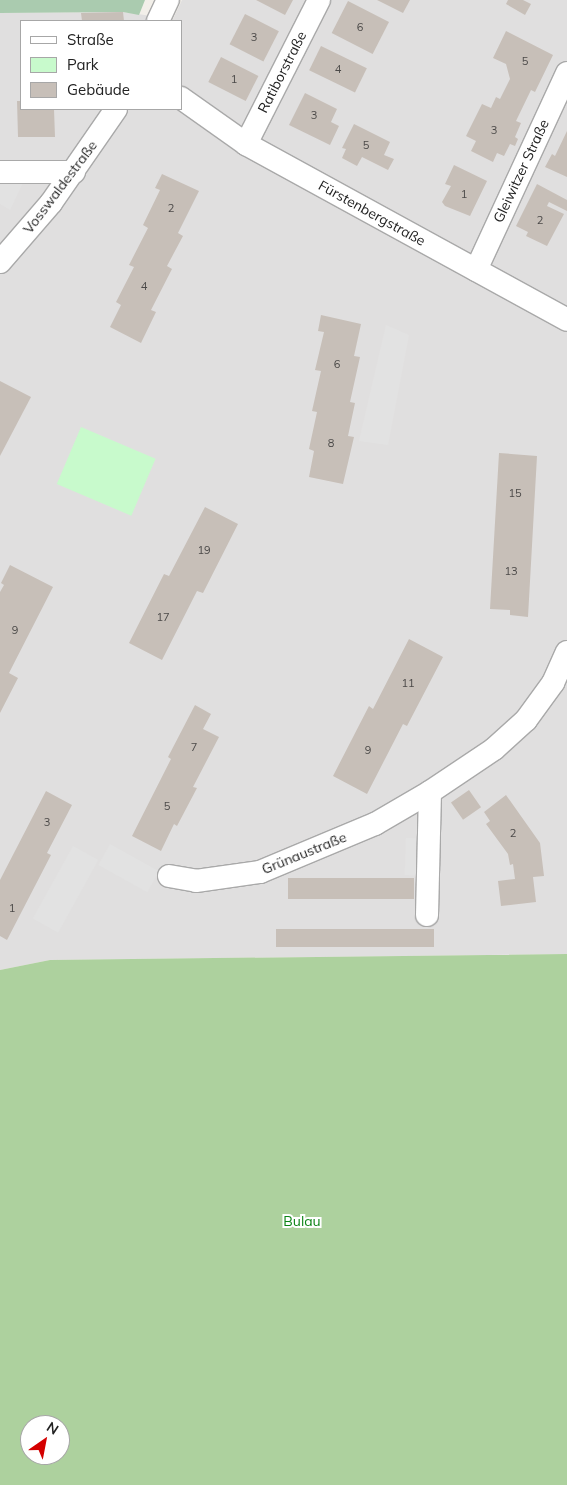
<!DOCTYPE html>
<meta charset="utf-8">
<style>
body{margin:0}
#map{position:relative;width:567px;height:1485px;overflow:hidden;background:#f2efe9;font-family:Mulish,sans-serif}
div>[style]{position:absolute}
[style*='--x']{left:calc(var(--x)*1px);top:calc(var(--y)*1px);width:calc(var(--w)*1px);rotate:calc(var(--a)*1deg)}
.residential>*{inset:0;background:#e0dfdf}
.forest>*{inset:0;background:#add19e}
.cemetery>*{inset:0;background:#aacbaf}
.park>*{inset:0;background:#c8facc;transform-origin:0 0}
.parking>*{inset:0;background:#e2e2e2;transform-origin:0 0}
.building>*{inset:0;background:#c7bfb8;transform-origin:0 0}
.roads{filter:drop-shadow(1px 0 #a9a9a9) drop-shadow(-1px 0 #a9a9a9) drop-shadow(0 1px #a9a9a9) drop-shadow(0 -1px #a9a9a9)}
.street>*{height:22px;margin:-11px;padding:0 11px;transform-origin:11px;border-radius:11px;background:#fff}
span{translate:-50% -50%;white-space:nowrap;text-align:center;line-height:1.15;-webkit-text-stroke:4px #fff;paint-order:stroke}
.number-label{font-size:11px;color:#4b4948}
.number-label span{-webkit-text-stroke-width:0}
.street-label{font-size:14px;color:#222}
.park-label{font-size:14px;color:#0c8416}
.legend{position:absolute;left:20px;top:20px;width:162px;height:90px;box-sizing:border-box;background:#fff;border:1px solid #a7a7a7;margin:0;padding:6px 9px;list-style:none;font-size:15px;color:#222}
.legend li{display:flex;align-items:center;gap:10px;height:25px}
.legend b{width:25px;border:1px solid #a7a7a7}
.north{position:absolute;left:20px;top:1415px;width:50px;height:50px;box-sizing:border-box;background:#fff;border:1px solid #a7a7a7;border-radius:50%;rotate:33deg;font-size:14px;font-weight:700;line-height:20px;text-align:center;color:#222}
.north::after{content:'';display:block;margin:auto;width:18px;height:22px;background:#d40000;clip-path:polygon(50% 0,100% 100%,50% 72%,0 100%)}
</style>
<div id="map">
<div class="residential">
<div style="clip-path:polygon(evenodd,182px 0,567px 0,567px 954px,50px 960px,0 970px,0 13px,123px 12px,173px 19px,182px 0,21px 21px,181px 21px,181px 109px,21px 109px,21px 21px)"></div>
</div>
<div class="forest">
<div style="clip-path:polygon(evenodd,567px 954px,567px 1485px,0 1485px,0 970px,50px 960px,567px 954px,30px 1425px,60px 1425px,60px 1455px,30px 1455px,30px 1425px)"></div>
</div>
<div class="cemetery">
<div style="clip-path:polygon(0 0,145px 0,139px 15px,123px 12px,0 13px)"></div>
</div>
<div class="park">
<div style="left:81px;top:427px;width:81px;height:62px;rotate:23deg"></div>
</div>
<div class="parking">
<div style="clip-path:polygon(0 172px,28px 172px,10px 210px,0 204px)"></div>
<div style="clip-path:polygon(386px 325px,409px 335px,388px 445px,359px 441px)"></div>
<div style="left:406px;top:838px;width:23px;height:37px;rotate:2deg"></div>
<div style="left:110px;top:844px;width:56px;height:24px;rotate:29deg"></div>
<div style="left:73px;top:846px;width:29px;height:83px;rotate:29deg"></div>
</div>
<div class="building">
<div style="clip-path:polygon(256px 0,293px 0,285px 15px)"></div>
<div style="clip-path:polygon(377px 0,410px 0,403px 13px)"></div>
<div style="clip-path:polygon(508px 0,523px 0,531px 4px,525px 15px,506px 4px)"></div>
<div style="left:348px;top:1px;width:46px;height:36px;rotate:27deg"></div>
<div style="clip-path:polygon(123px 12px,124px 21px,82px 21px,81px 13px)"></div>
<div style="left:245px;top:14px;width:38px;height:34px;rotate:27deg"></div>
<div style="clip-path:polygon(506px 31px,553px 55px,535px 92px,531px 90px,516px 121px,521px 123px,515px 137px,518px 139px,515px 146px,510px 144px,504px 156px,497px 153px,493px 162px,471px 151px,476px 141px,466px 136px,482px 104px,491px 108px,496px 97px,500px 99px,510px 79px,506px 64px,493px 58px)"></div>
<div style="left:321px;top:46px;width:51px;height:27px;rotate:26deg"></div>
<div style="left:221px;top:57px;width:42px;height:28px;rotate:27deg"></div>
<div style="clip-path:polygon(305px 93px,337px 109px,331px 122px,339px 126px,330px 145px,289px 125px)"></div>
<div style="clip-path:polygon(17px 101px,21px 101px,21px 109px,54px 109px,55px 137px,18px 137px)"></div>
<div style="clip-path:polygon(354px 124px,390px 142px,384px 155px,394px 159px,388px 170px,362px 157px,357px 166px,342px 158px,346px 149px,342px 148px)"></div>
<div style="clip-path:polygon(567px 131px,567px 177px,545px 167px,552px 154px,555px 156px)"></div>
<div style="clip-path:polygon(454px 165px,487px 181px,470px 216px,445px 206px,442px 202px,451px 186px,445px 184px)"></div>
<div style="clip-path:polygon(162px 174px,199px 191px,178px 233px,183px 236px,167px 266px,172px 269px,151px 310px,156px 312px,141px 343px,110px 327px,121px 305px,116px 302px,134px 267px,129px 265px,148px 228px,143px 225px,160px 190px,155px 188px)"></div>
<div style="clip-path:polygon(537px 184px,567px 200px,567px 211px,549px 202px,547px 206px,564px 214px,547px 246px,526px 236px,528px 232px,516px 226px)"></div>
<div style="clip-path:polygon(321px 315px,361px 324px,354px 356px,360px 357px,350px 402px,355px 403px,348px 436px,354px 437px,343px 484px,309px 477px,314px 451px,309px 449px,317px 412px,312px 411px,321px 371px,315px 370px,324px 332px,318px 331px)"></div>
<div style="clip-path:polygon(0 381px,31px 397px,0 456px)"></div>
<div style="clip-path:polygon(499px 453px,537px 456px,528px 617px,510px 615px,510px 610px,490px 609px)"></div>
<div style="clip-path:polygon(205px 507px,238px 524px,203px 593px,197px 591px,162px 660px,129px 643px,164px 574px,169px 576px)"></div>
<div style="clip-path:polygon(10px 565px,53px 587px,9px 673px,18px 678px,0 713px,0 592px,4px 585px,1px 583px)"></div>
<div style="clip-path:polygon(409px 639px,443px 657px,407px 726px,403px 724px,367px 794px,333px 776px,369px 706px,373px 709px)"></div>
<div style="clip-path:polygon(195px 705px,211px 714px,203px 729px,219px 737px,193px 787px,197px 788px,177px 826px,174px 824px,161px 851px,132px 836px,171px 759px,168px 757px)"></div>
<div style="left:469px;top:790px;width:21px;height:22px;rotate:55deg"></div>
<div style="clip-path:polygon(46px 791px,72px 805px,47px 853px,51px 855px,7px 940px,0 936px,0 880px)"></div>
<div style="clip-path:polygon(506px 795px,540px 843px,544px 876px,533px 877px,536px 902px,501px 906px,498px 881px,515px 879px,513px 864px,510px 865px,508px 854px,486px 824px,490px 821px,484px 812px)"></div>
<div style="left:414px;top:878px;width:21px;height:126px;rotate:90deg"></div>
<div style="left:434px;top:929px;width:18px;height:158px;rotate:90deg"></div>
</div>
<div class="roads">
<div class="street">
<div style="--x:158;--y:21;--w:23;--a:-65"></div>
<div style="--x:181;--y:98;--w:80;--a:35.3"></div>
<div style="--x:246;--y:144;--w:366;--a:28.7"></div>
<div style="--x:246;--y:144;--w:161;--a:-63.1"></div>
<div style="--x:0;--y:172;--w:74;--a:0"></div>
<div style="--x:0;--y:262;--w:78;--a:-49.2"></div>
<div style="--x:51;--y:203;--w:114;--a:-55.3"></div>
<div style="--x:476;--y:270;--w:217;--a:-65.2"></div>
<div style="--x:169;--y:876;--w:27;--a:10"></div>
<div style="--x:196;--y:881;--w:65;--a:-8"></div>
<div style="--x:260;--y:872;--w:125;--a:-22.7"></div>
<div style="--x:375;--y:824;--w:64;--a:-30.2"></div>
<div style="--x:430;--y:792;--w:77;--a:-33.9"></div>
<div style="--x:494;--y:749;--w:43;--a:-42.2"></div>
<div style="--x:526;--y:720;--w:46;--a:-53.9"></div>
<div style="--x:553;--y:683;--w:34;--a:-66"></div>
<div style="--x:427;--y:915;--w:123;--a:-88.6"></div>
</div>
</div>
<div class="number-label">
<span style="left:360px;top:27px">6</span>
<span style="left:254px;top:37px">3</span>
<span style="left:525px;top:61px">5</span>
<span style="left:338px;top:69px">4</span>
<span style="left:234px;top:79px">1</span>
<span style="left:314px;top:115px">3</span>
<span style="left:494px;top:130px">3</span>
<span style="left:366px;top:145px">5</span>
<span style="left:464px;top:194px">1</span>
<span style="left:171px;top:208px">2</span>
<span style="left:540px;top:220px">2</span>
<span style="left:144px;top:286px">4</span>
<span style="left:337px;top:364px">6</span>
<span style="left:331px;top:443px">8</span>
<span style="left:515px;top:493px">15</span>
<span style="left:204px;top:550px">19</span>
<span style="left:511px;top:571px">13</span>
<span style="left:163px;top:617px">17</span>
<span style="left:15px;top:630px">9</span>
<span style="left:408px;top:683px">11</span>
<span style="left:194px;top:747px">7</span>
<span style="left:368px;top:750px">9</span>
<span style="left:167px;top:806px">5</span>
<span style="left:47px;top:822px">3</span>
<span style="left:513px;top:833px">2</span>
<span style="left:12px;top:908px">1</span>
</div>
<div class="street-label">
<span style="left:282px;top:72px;rotate:-63deg">Ratiborstraße</span>
<span style="left:521px;top:171px;rotate:-65deg">Gleiwitzer Straße</span>
<span style="left:60px;top:187px;rotate:-53deg">Vosswaldestraße</span>
<span style="left:372px;top:213px;rotate:29deg">Fürstenbergstraße</span>
<span style="left:304px;top:853px;rotate:-22deg">Grünaustraße</span>
</div>
<div class="park-label">
<span style="left:302px;top:1221px">Bulau</span>
</div>
<ul class="legend">
<li><b style="height:6px;background:#fff"></b>Straße</li>
<li><b style="height:14px;background:#c8facc"></b>Park</li>
<li><b style="height:14px;background:#c7bfb8"></b>Gebäude</li>
</ul>
<div class="north">N</div>
</div>
